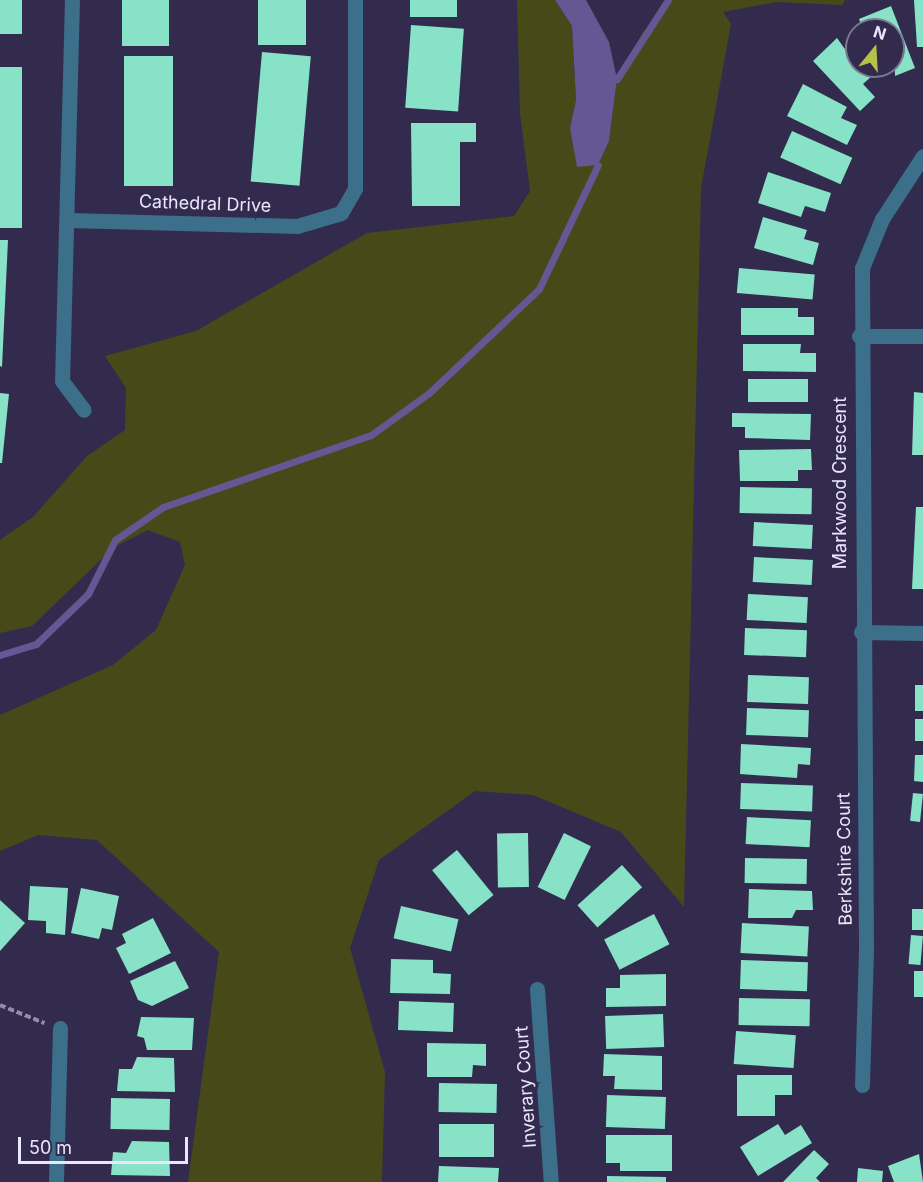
<!DOCTYPE html>
<style>
body{margin:0}
#map{position:relative;width:923px;height:1182px;overflow:hidden;background:#332b4d;font-family:Inter,sans-serif}
div>[style]{position:absolute}
[style*='--x']{left:calc(var(--x)*1px);top:calc(var(--y)*1px);width:calc(var(--w)*1px);rotate:calc(var(--a)*1deg)}
.green>*{inset:0;background:#474a18}
.water>*{inset:0;background:#645793}
.stream>*{height:7px;margin:-3.5px;padding:0 3.5px;transform-origin:3.5px;border-radius:3.5px;background:#645793}
.building>*{inset:0;background:#87e2c7;transform-origin:0 0}
.path>*{height:4px;margin-top:-2px;transform-origin:0;background:repeating-linear-gradient(90deg,#928ca8 0 6px,transparent 0 9px)}
.street>*{height:15px;margin:-7.5px;padding:0 7.5px;transform-origin:7.5px;border-radius:7.5px;background:#3c6f8a}
span{translate:-50% -50%;white-space:nowrap;text-align:center;line-height:1.15;-webkit-text-stroke:6px #332b4d;paint-order:stroke}
.street-label{font-size:18px;color:#eae6fc}
.north{position:absolute;left:845px;top:18px;width:60px;height:60px;box-sizing:border-box;background:#332b4d;border:2px solid #7c7693;border-radius:50%;rotate:18deg;font-size:16px;font-weight:700;line-height:24px;text-align:center;color:#eae6fc}
.north::after{content:'';display:block;margin:auto;width:21px;height:27px;background:#b8c147;clip-path:polygon(50% 0,100% 100%,50% 72%,0 100%)}
.scale{position:absolute;left:18px;top:1137px;width:170px;height:27px;box-sizing:border-box;border:3px solid #eae6fc;border-top:0;padding-left:8px;font-size:18px;line-height:21px;white-space:nowrap;color:#eae6fc;-webkit-text-stroke:4px #332b4d;paint-order:stroke}
</style>
<div id="map">
<div class="green">
<div style="clip-path:polygon(517px 0,555px 0,572px 26px,576px 100px,570px 128px,609px 141px,617px 79px,643px 32px,673px 0,845px 0,842px 5px,776px 2px,723px 12px,731px 24px,701px 188px,684px 907px,621px 832px,533px 795px,475px 791px,379px 860px,350px 948px,385px 1072px,382px 1182px,188px 1182px,219px 952px,97px 840px,38px 835px,0 851px,0 715px,113px 665px,156px 630px,185px 565px,180px 542px,148px 530px,114px 547px,32px 626px,0 633px,0 540px,33px 517px,87px 456px,125px 430px,126px 388px,105px 356px,196px 331px,367px 233px,514px 216px,530px 191px,520px 113px)"></div>
</div>
<div class="water">
<div style="clip-path:polygon(555px 0,586px 0,609px 42px,617px 79px,609px 141px,598px 165px,577px 167px,570px 128px,576px 100px,572px 26px)"></div>
</div>
<div class="stream">
<div style="--x:617;--y:79;--w:94;--a:-57.2"></div>
<div style="--x:0;--y:655;--w:38;--a:-17"></div>
<div style="--x:36;--y:644;--w:72;--a:-43.9"></div>
<div style="--x:88;--y:594;--w:60;--a:-63.4"></div>
<div style="--x:115;--y:540;--w:58;--a:-34.5"></div>
<div style="--x:163;--y:507;--w:220;--a:-19.1"></div>
<div style="--x:371;--y:435;--w:72;--a:-35.9"></div>
<div style="--x:429;--y:393;--w:151;--a:-43.4"></div>
<div style="--x:539;--y:289;--w:137;--a:-64.6"></div>
</div>
<div class="building">
<div style="left:0;top:0;width:22px;height:34px"></div>
<div style="left:122px;top:0;width:47px;height:46px"></div>
<div style="left:258px;top:0;width:48px;height:45px"></div>
<div style="left:410px;top:0;width:47px;height:17px"></div>
<div style="clip-path:polygon(914px 0,923px 0,923px 47px,917px 47px)"></div>
<div style="clip-path:polygon(891px 6px,915px 68px,895px 76px,893px 30px,863px 30px,859px 19px)"></div>
<div style="left:411px;top:25px;width:53px;height:83px;rotate:4deg"></div>
<div style="clip-path:polygon(837px 38px,857px 66px,872px 76px,863px 84px,875px 97px,860px 111px,813px 61px)"></div>
<div style="left:262px;top:52px;width:49px;height:130px;rotate:5deg"></div>
<div style="left:124px;top:56px;width:49px;height:130px"></div>
<div style="left:0;top:67px;width:22px;height:161px"></div>
<div style="clip-path:polygon(803px 84px,847px 107px,841px 118px,857px 125px,847px 145px,787px 116px)"></div>
<div style="clip-path:polygon(411px 123px,476px 123px,476px 142px,460px 142px,460px 206px,412px 206px)"></div>
<div style="left:792px;top:131px;width:66px;height:29px;rotate:24deg"></div>
<div style="clip-path:polygon(768px 172px,831px 193px,825px 212px,805px 206px,801px 217px,758px 203px)"></div>
<div style="clip-path:polygon(763px 217px,807px 230px,804px 239px,819px 243px,813px 265px,754px 248px)"></div>
<div style="clip-path:polygon(0 240px,8px 240px,2px 367px,0 366px)"></div>
<div style="left:739px;top:268px;width:76px;height:25px;rotate:5deg"></div>
<div style="clip-path:polygon(741px 308px,798px 308px,798px 317px,814px 317px,814px 335px,741px 335px)"></div>
<div style="clip-path:polygon(743px 344px,801px 344px,800px 353px,816px 353px,816px 372px,743px 371px)"></div>
<div style="left:808px;top:379px;width:23px;height:60px;rotate:90deg"></div>
<div style="clip-path:polygon(914px 392px,923px 393px,923px 455px,912px 455px)"></div>
<div style="clip-path:polygon(0 393px,9px 394px,2px 463px,0 463px)"></div>
<div style="clip-path:polygon(732px 413px,811px 414px,810px 440px,745px 438px,745px 427px,732px 427px)"></div>
<div style="clip-path:polygon(811px 449px,812px 470px,798px 470px,798px 481px,740px 481px,739px 450px)"></div>
<div style="left:740px;top:487px;width:72px;height:26px;rotate:1deg"></div>
<div style="clip-path:polygon(916px 507px,923px 507px,923px 589px,912px 589px)"></div>
<div style="left:754px;top:522px;width:59px;height:24px;rotate:3deg"></div>
<div style="left:754px;top:557px;width:59px;height:25px;rotate:3deg"></div>
<div style="left:748px;top:594px;width:60px;height:26px;rotate:3deg"></div>
<div style="left:745px;top:628px;width:62px;height:27px;rotate:2deg"></div>
<div style="left:748px;top:675px;width:61px;height:27px;rotate:2deg"></div>
<div style="left:915px;top:685px;width:8px;height:26px"></div>
<div style="left:747px;top:708px;width:62px;height:27px;rotate:2deg"></div>
<div style="left:915px;top:719px;width:8px;height:22px"></div>
<div style="clip-path:polygon(741px 744px,811px 748px,810px 765px,798px 764px,797px 778px,740px 774px)"></div>
<div style="clip-path:polygon(915px 755px,923px 755px,923px 782px,914px 781px)"></div>
<div style="left:741px;top:783px;width:72px;height:26px;rotate:2deg"></div>
<div style="left:913px;top:793px;width:10px;height:28px;rotate:6deg"></div>
<div style="left:747px;top:817px;width:64px;height:27px;rotate:3deg"></div>
<div style="left:528px;top:833px;width:54px;height:31px;rotate:89deg"></div>
<div style="left:564px;top:833px;width:30px;height:60px;rotate:26deg"></div>
<div style="left:457px;top:850px;width:58px;height:32px;rotate:51deg"></div>
<div style="left:745px;top:858px;width:62px;height:25px;rotate:1deg"></div>
<div style="left:622px;top:865px;width:30px;height:60px;rotate:48deg"></div>
<div style="clip-path:polygon(30px 886px,68px 888px,65px 935px,46px 933px,46px 921px,28px 920px)"></div>
<div style="clip-path:polygon(81px 888px,119px 896px,112px 930px,102px 928px,99px 939px,71px 933px)"></div>
<div style="clip-path:polygon(749px 889px,812px 891px,813px 910px,796px 910px,792px 918px,748px 918px)"></div>
<div style="clip-path:polygon(0 900px,25px 923px,0 951px)"></div>
<div style="left:401px;top:906px;width:59px;height:33px;rotate:13deg"></div>
<div style="left:912px;top:909px;width:11px;height:21px"></div>
<div style="left:654px;top:914px;width:34px;height:56px;rotate:63deg"></div>
<div style="clip-path:polygon(153px 918px,171px 953px,129px 974px,116px 948px,126px 943px,122px 934px)"></div>
<div style="left:742px;top:923px;width:67px;height:30px;rotate:3deg"></div>
<div style="left:911px;top:935px;width:12px;height:29px;rotate:5deg"></div>
<div style="clip-path:polygon(391px 959px,433px 960px,433px 973px,451px 974px,450px 994px,390px 993px)"></div>
<div style="left:741px;top:960px;width:67px;height:29px;rotate:2deg"></div>
<div style="clip-path:polygon(175px 961px,189px 988px,152px 1006px,138px 1000px,130px 981px)"></div>
<div style="left:914px;top:971px;width:9px;height:26px"></div>
<div style="clip-path:polygon(666px 974px,666px 1006px,606px 1007px,606px 988px,620px 988px,620px 975px)"></div>
<div style="left:739px;top:998px;width:71px;height:27px;rotate:1deg"></div>
<div style="left:399px;top:1001px;width:55px;height:29px;rotate:2deg"></div>
<div style="left:663px;top:1014px;width:33px;height:58px;rotate:88deg"></div>
<div style="clip-path:polygon(141px 1017px,194px 1018px,192px 1050px,147px 1050px,144px 1038px,137px 1036px)"></div>
<div style="left:736px;top:1031px;width:60px;height:33px;rotate:4deg"></div>
<div style="clip-path:polygon(427px 1043px,486px 1044px,486px 1066px,473px 1065px,472px 1077px,427px 1077px)"></div>
<div style="clip-path:polygon(604px 1054px,662px 1056px,662px 1090px,614px 1089px,615px 1076px,603px 1076px)"></div>
<div style="clip-path:polygon(137px 1057px,174px 1058px,175px 1092px,117px 1091px,119px 1069px,132px 1069px)"></div>
<div style="clip-path:polygon(737px 1075px,792px 1075px,792px 1095px,775px 1095px,775px 1116px,737px 1116px)"></div>
<div style="left:439px;top:1083px;width:58px;height:29px;rotate:1deg"></div>
<div style="left:607px;top:1095px;width:59px;height:32px;rotate:2deg"></div>
<div style="left:111px;top:1098px;width:59px;height:31px;rotate:1deg"></div>
<div style="left:439px;top:1124px;width:55px;height:33px"></div>
<div style="clip-path:polygon(778px 1124px,785px 1135px,801px 1125px,812px 1143px,758px 1176px,740px 1147px)"></div>
<div style="clip-path:polygon(606px 1135px,672px 1135px,672px 1171px,620px 1171px,620px 1163px,606px 1163px)"></div>
<div style="clip-path:polygon(132px 1141px,169px 1142px,170px 1176px,111px 1175px,113px 1152px,126px 1153px)"></div>
<div style="clip-path:polygon(814px 1150px,829px 1164px,816px 1178px,820px 1182px,783px 1182px)"></div>
<div style="clip-path:polygon(919px 1154px,923px 1182px,894px 1182px,888px 1166px)"></div>
<div style="clip-path:polygon(439px 1166px,499px 1168px,498px 1182px,438px 1182px)"></div>
<div style="clip-path:polygon(858px 1168px,883px 1171px,882px 1182px,857px 1182px)"></div>
<div style="clip-path:polygon(607px 1176px,666px 1177px,666px 1182px,607px 1182px)"></div>
</div>
<div class="path">
<div style="--x:0;--y:1005;--w:48;--a:22.2"></div>
</div>
<div class="street">
<div style="--x:72;--y:0;--w:381;--a:91.5"></div>
<div style="--x:62;--y:381;--w:36;--a:53"></div>
<div style="--x:69;--y:220;--w:228;--a:1.5"></div>
<div style="--x:297;--y:226;--w:46;--a:-16.5"></div>
<div style="--x:341;--y:213;--w:28;--a:-60"></div>
<div style="--x:355;--y:189;--w:189;--a:-90"></div>
<div style="--x:859;--y:336;--w:64;--a:0"></div>
<div style="--x:861;--y:632;--w:62;--a:0.9"></div>
<div style="--x:537;--y:989;--w:194;--a:85.9"></div>
<div style="--x:862;--y:1085;--w:138;--a:-88.3"></div>
<div style="--x:866;--y:947;--w:679;--a:-90.34"></div>
<div style="--x:862;--y:268;--w:53;--a:-67.8"></div>
<div style="--x:882;--y:219;--w:75;--a:-56.9"></div>
<div style="--x:56;--y:1182;--w:154;--a:-88.5"></div>
</div>
<div class="street-label">
<span style="left:205px;top:204px;rotate:2deg">Cathedral Drive</span>
<span style="left:840px;top:483px;rotate:-90deg">Markwood Crescent</span>
<span style="left:845px;top:859px;rotate:-91deg">Berkshire Court</span>
<span style="left:526px;top:1087px;rotate:-94deg">Inverary Court</span>
</div>
<div class="north">N</div>
<div class="scale">50 m</div>
</div>
